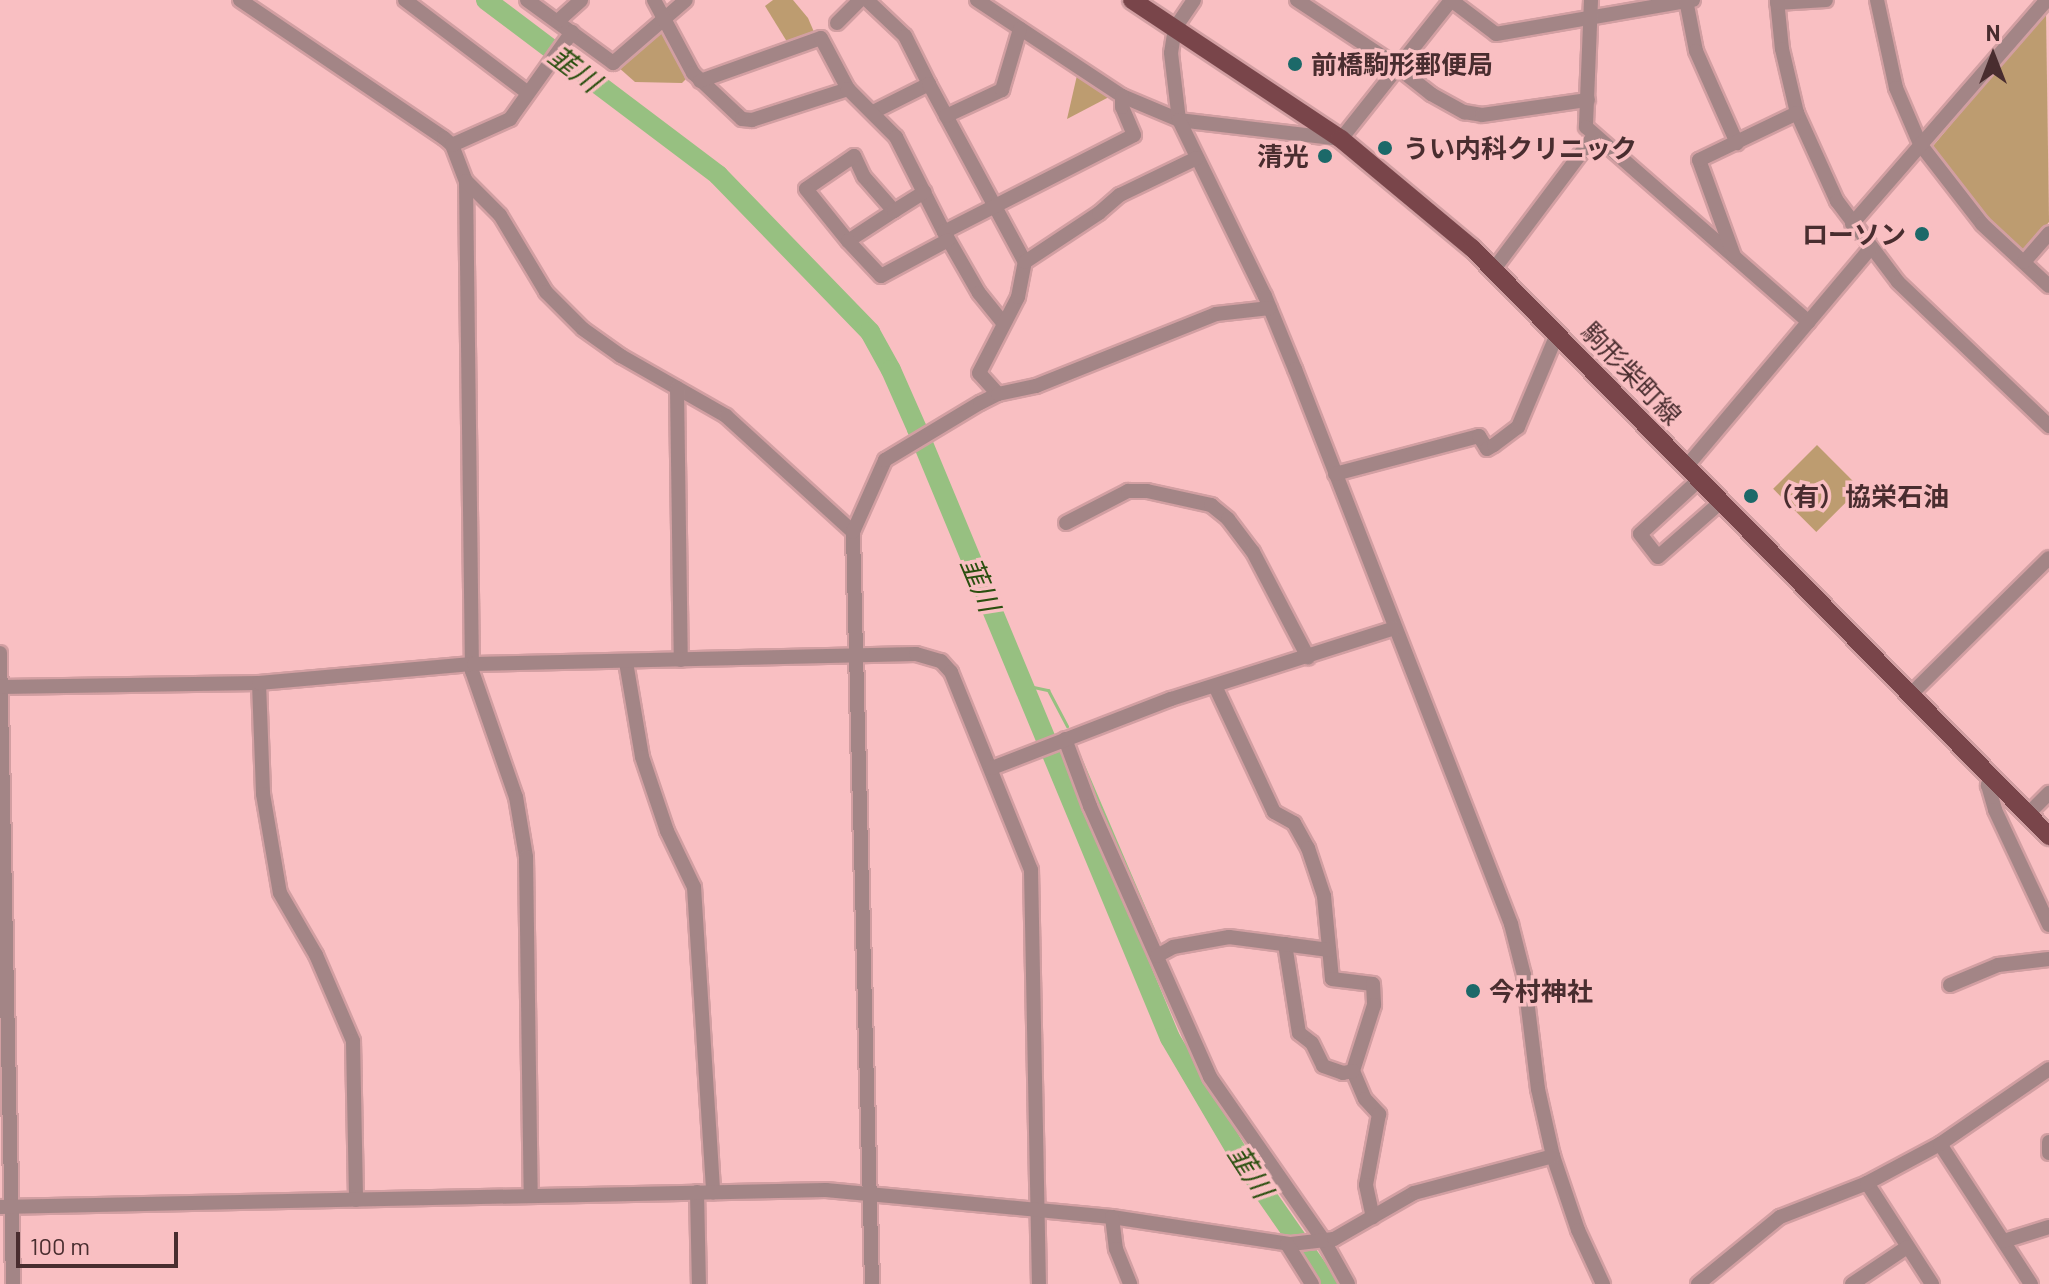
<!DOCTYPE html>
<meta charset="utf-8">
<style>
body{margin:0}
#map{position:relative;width:2049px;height:1284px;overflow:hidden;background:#f9bfc2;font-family:Barlow,"Noto Sans JP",sans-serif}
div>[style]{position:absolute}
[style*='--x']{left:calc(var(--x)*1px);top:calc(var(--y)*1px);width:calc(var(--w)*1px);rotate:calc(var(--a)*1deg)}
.green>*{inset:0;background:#bd9c70;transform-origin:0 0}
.stream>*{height:3px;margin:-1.5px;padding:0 1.5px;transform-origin:1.5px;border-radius:1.5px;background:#97c081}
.river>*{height:20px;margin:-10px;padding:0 10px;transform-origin:10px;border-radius:10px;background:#97c081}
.roads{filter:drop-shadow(2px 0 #d29fa2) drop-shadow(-2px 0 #d29fa2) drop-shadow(0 2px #d29fa2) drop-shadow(0 -2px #d29fa2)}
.minor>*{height:14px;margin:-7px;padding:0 7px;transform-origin:7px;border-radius:7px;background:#a38586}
.major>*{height:18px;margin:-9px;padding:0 9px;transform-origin:9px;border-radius:9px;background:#79454a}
.dots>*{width:22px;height:22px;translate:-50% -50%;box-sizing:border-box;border:4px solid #f9bfc2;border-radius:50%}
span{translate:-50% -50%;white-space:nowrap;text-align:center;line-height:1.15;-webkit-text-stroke:7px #f9bfc2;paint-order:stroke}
.poi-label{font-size:26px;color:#492d2f;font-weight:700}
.left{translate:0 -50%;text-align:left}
.right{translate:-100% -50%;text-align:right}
.street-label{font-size:26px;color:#492d2f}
.water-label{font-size:28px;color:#2a4f0f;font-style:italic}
.north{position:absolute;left:1953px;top:16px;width:80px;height:80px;-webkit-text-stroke:6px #f9bfc2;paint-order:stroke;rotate:0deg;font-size:22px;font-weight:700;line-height:32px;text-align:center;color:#492d2f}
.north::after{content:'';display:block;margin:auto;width:28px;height:36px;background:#492d2f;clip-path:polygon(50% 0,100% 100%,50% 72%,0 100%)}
.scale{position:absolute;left:16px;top:1232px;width:162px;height:36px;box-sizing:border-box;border:4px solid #492d2f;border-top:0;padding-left:10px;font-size:24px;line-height:28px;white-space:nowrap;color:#492d2f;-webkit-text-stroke:6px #f9bfc2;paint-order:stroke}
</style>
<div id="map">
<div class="green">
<div style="clip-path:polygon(773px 0,793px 0,808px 18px,814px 32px,813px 38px,789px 45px,765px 6px)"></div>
<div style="clip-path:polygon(2046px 11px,2049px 222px,2026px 249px,2020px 250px,1973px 204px,1933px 151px,1933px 146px)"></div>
<div style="clip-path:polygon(661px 30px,686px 79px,682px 83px,635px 82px,618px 67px)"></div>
<div style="clip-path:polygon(1078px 71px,1108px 91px,1109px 97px,1067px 119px)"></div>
<div style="left:1817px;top:445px;width:61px;height:62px;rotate:45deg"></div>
</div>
<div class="stream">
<div style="--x:1024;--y:685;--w:25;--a:12"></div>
<div style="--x:1048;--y:690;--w:41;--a:62.2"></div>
<div style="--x:1074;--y:744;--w:216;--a:66.9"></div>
</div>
<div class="river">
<div style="--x:486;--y:0;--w:291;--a:37"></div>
<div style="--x:718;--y:175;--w:219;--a:45.9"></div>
<div style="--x:870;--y:332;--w:43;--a:61.1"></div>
<div style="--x:891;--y:370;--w:64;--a:66.2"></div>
<div style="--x:917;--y:429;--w:659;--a:67.44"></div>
<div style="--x:1170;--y:1038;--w:144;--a:59.5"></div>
<div style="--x:1243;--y:1162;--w:149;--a:55.1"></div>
</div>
<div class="roads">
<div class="minor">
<div style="--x:240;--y:0;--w:246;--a:34.1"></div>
<div style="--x:444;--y:138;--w:11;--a:41"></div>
<div style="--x:452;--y:145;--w:39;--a:69"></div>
<div style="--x:466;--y:181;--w:490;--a:89.3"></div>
<div style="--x:472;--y:671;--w:133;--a:70.8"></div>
<div style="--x:516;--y:797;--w:61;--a:80.5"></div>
<div style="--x:526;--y:857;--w:338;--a:89.2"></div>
<div style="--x:405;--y:0;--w:154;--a:37.1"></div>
<div style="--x:527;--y:0;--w:107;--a:36.2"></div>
<div style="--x:613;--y:63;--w:96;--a:-40.8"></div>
<div style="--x:654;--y:0;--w:83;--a:61.9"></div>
<div style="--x:693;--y:73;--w:67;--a:43.2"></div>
<div style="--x:742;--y:119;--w:10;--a:6"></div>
<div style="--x:752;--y:120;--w:101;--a:-17.9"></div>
<div style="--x:867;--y:0;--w:52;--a:43.5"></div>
<div style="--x:905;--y:36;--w:54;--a:63.4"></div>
<div style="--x:929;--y:84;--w:63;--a:153.4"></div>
<div style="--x:977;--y:0;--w:174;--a:33.5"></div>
<div style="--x:1122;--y:96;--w:62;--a:22.8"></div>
<div style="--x:1179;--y:120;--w:163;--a:6.7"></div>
<div style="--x:1341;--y:139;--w:177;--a:-51.6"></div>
<div style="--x:1194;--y:0;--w:34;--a:124"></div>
<div style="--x:1175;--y:28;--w:25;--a:99"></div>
<div style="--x:1171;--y:53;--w:67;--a:83.2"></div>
<div style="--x:1179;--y:120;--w:196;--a:64"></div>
<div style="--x:1265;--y:296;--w:79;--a:67.7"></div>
<div style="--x:1295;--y:369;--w:596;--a:68.73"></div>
<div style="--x:1511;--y:924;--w:53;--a:75.7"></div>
<div style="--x:1524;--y:975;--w:115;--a:83"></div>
<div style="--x:1538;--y:1089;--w:69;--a:77.4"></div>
<div style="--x:1553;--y:1156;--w:78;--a:71.3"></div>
<div style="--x:1578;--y:1230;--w:60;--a:65.2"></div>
<div style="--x:1297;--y:0;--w:109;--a:33.4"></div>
<div style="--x:1388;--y:60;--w:55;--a:38.3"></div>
<div style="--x:1431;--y:94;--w:38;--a:29"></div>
<div style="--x:1464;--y:112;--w:18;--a:9"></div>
<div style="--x:1482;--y:115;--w:107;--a:-8.1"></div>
<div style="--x:1451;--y:0;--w:56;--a:37.1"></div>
<div style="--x:1496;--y:34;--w:200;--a:-9.8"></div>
<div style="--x:1591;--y:0;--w:127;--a:92.3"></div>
<div style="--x:1586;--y:127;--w:296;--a:41.2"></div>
<div style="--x:1686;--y:0;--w:52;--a:78.9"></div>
<div style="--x:1696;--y:51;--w:101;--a:66"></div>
<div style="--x:1777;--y:0;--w:49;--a:84.2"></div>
<div style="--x:1782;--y:49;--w:66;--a:76.8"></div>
<div style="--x:1797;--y:113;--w:97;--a:65.6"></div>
<div style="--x:1837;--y:201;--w:101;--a:53"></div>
<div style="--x:1898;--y:282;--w:209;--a:43.6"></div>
<div style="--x:1877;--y:0;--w:90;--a:77.8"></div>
<div style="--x:1896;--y:88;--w:61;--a:66.8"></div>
<div style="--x:1920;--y:144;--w:101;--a:52.2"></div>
<div style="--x:1982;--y:224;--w:91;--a:42.8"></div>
<div style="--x:1777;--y:3;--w:49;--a:-3.5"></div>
<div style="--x:558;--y:21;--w:31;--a:-42"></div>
<div style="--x:837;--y:23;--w:33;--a:-45"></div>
<div style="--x:700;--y:81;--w:128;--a:-19.6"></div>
<div style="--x:821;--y:38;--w:58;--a:62.1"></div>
<div style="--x:848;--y:89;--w:68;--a:45"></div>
<div style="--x:896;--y:137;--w:106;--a:63.2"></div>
<div style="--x:944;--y:232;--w:70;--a:60.2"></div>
<div style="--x:979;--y:293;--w:38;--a:51"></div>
<div style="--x:929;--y:84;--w:202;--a:61.7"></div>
<div style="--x:946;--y:116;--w:62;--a:-24.9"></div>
<div style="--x:1002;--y:90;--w:64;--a:-73.6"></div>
<div style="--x:452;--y:145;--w:64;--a:-24.1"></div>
<div style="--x:510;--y:119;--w:107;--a:-54.5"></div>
<div style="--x:466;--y:181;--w:48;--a:45"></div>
<div style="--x:500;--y:215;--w:90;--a:59.1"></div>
<div style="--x:546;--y:292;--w:52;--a:45"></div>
<div style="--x:583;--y:329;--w:47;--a:35.4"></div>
<div style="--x:621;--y:356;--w:121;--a:29.7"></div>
<div style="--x:726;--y:416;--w:172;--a:42.4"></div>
<div style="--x:894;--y:211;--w:45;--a:-131.4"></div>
<div style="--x:864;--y:177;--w:23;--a:-115"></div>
<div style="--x:854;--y:156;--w:58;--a:145.5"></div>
<div style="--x:806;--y:189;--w:67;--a:51.1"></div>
<div style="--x:848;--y:241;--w:55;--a:-33.1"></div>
<div style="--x:894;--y:211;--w:36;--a:-32"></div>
<div style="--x:1852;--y:224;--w:297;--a:-49"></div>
<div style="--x:944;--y:232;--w:213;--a:-27"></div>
<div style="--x:1134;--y:135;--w:30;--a:-113"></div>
<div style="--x:1122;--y:107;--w:11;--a:-90"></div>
<div style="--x:848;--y:241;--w:48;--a:46.7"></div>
<div style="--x:881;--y:276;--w:76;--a:-28.2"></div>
<div style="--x:1734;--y:256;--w:102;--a:-110"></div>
<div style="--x:1699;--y:160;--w:109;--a:-25.6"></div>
<div style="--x:2024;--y:262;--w:38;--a:-49"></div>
<div style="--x:1494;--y:269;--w:166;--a:-53.1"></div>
<div style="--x:677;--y:388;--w:272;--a:89.2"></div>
<div style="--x:998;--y:394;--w:28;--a:-132"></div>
<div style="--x:979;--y:373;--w:85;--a:-62.8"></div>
<div style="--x:1018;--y:297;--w:36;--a:-79"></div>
<div style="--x:1025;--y:262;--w:89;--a:-33.5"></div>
<div style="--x:1099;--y:213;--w:28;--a:-41"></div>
<div style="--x:1120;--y:195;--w:85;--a:-25.7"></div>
<div style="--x:1687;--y:466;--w:284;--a:-49.9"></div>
<div style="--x:1335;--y:474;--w:149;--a:-14.8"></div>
<div style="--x:1479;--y:436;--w:15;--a:58"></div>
<div style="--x:1487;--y:449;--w:8;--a:-30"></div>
<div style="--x:1494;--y:445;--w:30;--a:-37"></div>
<div style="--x:1518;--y:427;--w:101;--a:-67.2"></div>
<div style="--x:1700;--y:479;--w:81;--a:137.5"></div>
<div style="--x:1640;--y:534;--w:29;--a:52"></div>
<div style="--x:1658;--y:557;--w:85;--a:-41.2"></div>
<div style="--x:1066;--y:523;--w:70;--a:-27.3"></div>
<div style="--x:1128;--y:491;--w:19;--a:0"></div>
<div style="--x:1147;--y:491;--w:66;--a:12.3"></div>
<div style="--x:1211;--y:505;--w:22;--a:39"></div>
<div style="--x:1228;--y:519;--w:41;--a:52.9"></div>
<div style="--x:1253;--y:552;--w:119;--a:62.4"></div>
<div style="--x:0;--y:653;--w:631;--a:88.82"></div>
<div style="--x:626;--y:662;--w:96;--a:80.4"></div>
<div style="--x:642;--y:757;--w:78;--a:71.3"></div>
<div style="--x:667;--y:831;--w:62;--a:64.3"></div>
<div style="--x:694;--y:887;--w:306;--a:86.4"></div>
<div style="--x:259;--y:683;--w:111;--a:87.9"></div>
<div style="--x:263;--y:794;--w:100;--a:80.3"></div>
<div style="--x:280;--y:893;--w:72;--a:59.9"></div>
<div style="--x:316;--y:955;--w:94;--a:66.7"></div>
<div style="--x:353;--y:1041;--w:159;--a:88.9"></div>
<div style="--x:1215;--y:686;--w:139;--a:64.9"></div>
<div style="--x:1274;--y:812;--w:23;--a:29"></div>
<div style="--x:1294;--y:823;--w:29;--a:61"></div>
<div style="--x:1308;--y:848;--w:51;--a:71.6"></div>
<div style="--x:1324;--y:896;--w:83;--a:84.5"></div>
<div style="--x:1332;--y:979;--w:41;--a:7"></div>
<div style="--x:1373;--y:984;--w:21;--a:87"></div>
<div style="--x:1374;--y:1005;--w:69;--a:107.7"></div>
<div style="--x:1353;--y:1071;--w:30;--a:67"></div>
<div style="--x:1365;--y:1099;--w:21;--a:47"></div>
<div style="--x:1379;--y:1114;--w:72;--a:100.4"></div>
<div style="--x:1366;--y:1185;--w:33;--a:78"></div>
<div style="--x:0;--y:687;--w:259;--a:-0.9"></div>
<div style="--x:259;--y:683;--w:216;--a:-5.1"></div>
<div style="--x:474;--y:664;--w:442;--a:-1.3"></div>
<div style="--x:916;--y:654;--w:26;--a:16"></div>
<div style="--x:941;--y:661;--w:15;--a:48"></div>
<div style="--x:951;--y:672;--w:214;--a:68"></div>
<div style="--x:1031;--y:870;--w:414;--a:88.9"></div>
<div style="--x:1912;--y:693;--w:192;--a:-44.6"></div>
<div style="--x:1065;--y:739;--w:72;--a:69.5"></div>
<div style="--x:1090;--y:806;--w:296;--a:66.1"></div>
<div style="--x:1210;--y:1077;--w:200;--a:55.2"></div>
<div style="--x:1324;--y:1241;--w:49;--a:60.8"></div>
<div style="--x:992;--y:768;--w:192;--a:-21.1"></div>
<div style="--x:1171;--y:699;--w:235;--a:-17.6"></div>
<div style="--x:1991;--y:777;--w:9;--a:111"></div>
<div style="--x:1988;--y:785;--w:26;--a:74"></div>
<div style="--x:1995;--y:810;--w:127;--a:64.8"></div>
<div style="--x:2028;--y:814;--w:30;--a:-45"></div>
<div style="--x:1285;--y:944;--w:90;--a:81.1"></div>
<div style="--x:1299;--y:1033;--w:16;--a:38"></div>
<div style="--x:1312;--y:1043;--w:25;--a:64"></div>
<div style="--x:1323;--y:1066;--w:21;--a:19"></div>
<div style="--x:1343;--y:1073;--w:10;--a:-11"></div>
<div style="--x:1157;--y:956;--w:18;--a:-29"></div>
<div style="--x:1173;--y:947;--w:57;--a:-10.1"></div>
<div style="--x:1229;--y:937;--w:101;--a:7.4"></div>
<div style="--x:1950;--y:985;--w:52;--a:-22.6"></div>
<div style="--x:1998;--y:965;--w:51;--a:-6.7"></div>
<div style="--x:2049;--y:1142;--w:11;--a:90"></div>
<div style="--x:1940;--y:1144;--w:167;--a:57"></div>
<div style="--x:1867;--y:1183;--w:120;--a:57.2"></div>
<div style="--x:697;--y:1192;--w:92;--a:88.8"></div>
<div style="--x:0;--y:1207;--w:826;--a:-1.18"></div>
<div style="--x:826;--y:1190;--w:287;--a:5.4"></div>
<div style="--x:1112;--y:1217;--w:181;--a:8.6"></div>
<div style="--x:1291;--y:1244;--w:43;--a:-6.6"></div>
<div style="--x:1334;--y:1239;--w:92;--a:-29.9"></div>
<div style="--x:1414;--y:1193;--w:144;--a:-14.9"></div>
<div style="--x:1112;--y:1217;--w:32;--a:83"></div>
<div style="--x:1116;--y:1249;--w:38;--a:68"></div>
<div style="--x:2004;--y:1241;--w:47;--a:-17.3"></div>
<div style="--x:1287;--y:1244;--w:47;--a:58"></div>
<div style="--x:872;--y:1284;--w:752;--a:-91.45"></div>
<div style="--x:853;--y:532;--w:79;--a:-66"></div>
<div style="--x:885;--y:460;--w:111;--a:-31"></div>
<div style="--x:980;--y:403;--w:20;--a:-27"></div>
<div style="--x:998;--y:394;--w:39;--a:-12"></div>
<div style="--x:1036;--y:386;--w:194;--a:-21.8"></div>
<div style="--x:1216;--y:314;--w:54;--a:-6.3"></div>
<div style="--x:1698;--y:1284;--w:106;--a:-39.3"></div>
<div style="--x:1780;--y:1217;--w:93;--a:-21.3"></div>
<div style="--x:1867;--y:1183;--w:83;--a:-28.1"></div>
<div style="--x:1940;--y:1144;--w:132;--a:-34.5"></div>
<div style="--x:1852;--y:1284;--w:66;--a:-33.9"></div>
</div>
<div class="major">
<div style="--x:1132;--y:0;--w:251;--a:33.6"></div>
<div style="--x:1341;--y:139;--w:170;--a:39.8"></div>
<div style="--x:1472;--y:248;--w:824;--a:45.54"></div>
</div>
</div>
<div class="dots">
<div style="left:1295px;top:64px;background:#1c6969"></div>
<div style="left:1385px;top:148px;background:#1c6969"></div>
<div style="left:1325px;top:156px;background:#1c6969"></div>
<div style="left:1922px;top:234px;background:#1c6969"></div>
<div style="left:1751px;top:496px;background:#1c6969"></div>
<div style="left:1473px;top:991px;background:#1c6969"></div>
</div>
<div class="poi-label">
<span class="left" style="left:1311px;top:64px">前橋駒形郵便局</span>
<span class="left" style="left:1403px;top:148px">うい内科クリニック</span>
<span class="right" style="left:1309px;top:156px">清光</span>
<span class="right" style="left:1906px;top:234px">ローソン</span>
<span class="left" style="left:1767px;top:496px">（有）協栄石油</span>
<span class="left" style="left:1489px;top:991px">今村神社</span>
</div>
<div class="street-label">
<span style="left:1632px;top:373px;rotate:46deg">駒形柴町線</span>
</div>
<div class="water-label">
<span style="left:575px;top:68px;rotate:37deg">韮川</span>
<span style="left:981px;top:584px;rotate:67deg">韮川</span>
<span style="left:1251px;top:1171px;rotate:57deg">韮川</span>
</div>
<div class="north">N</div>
<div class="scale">100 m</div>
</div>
